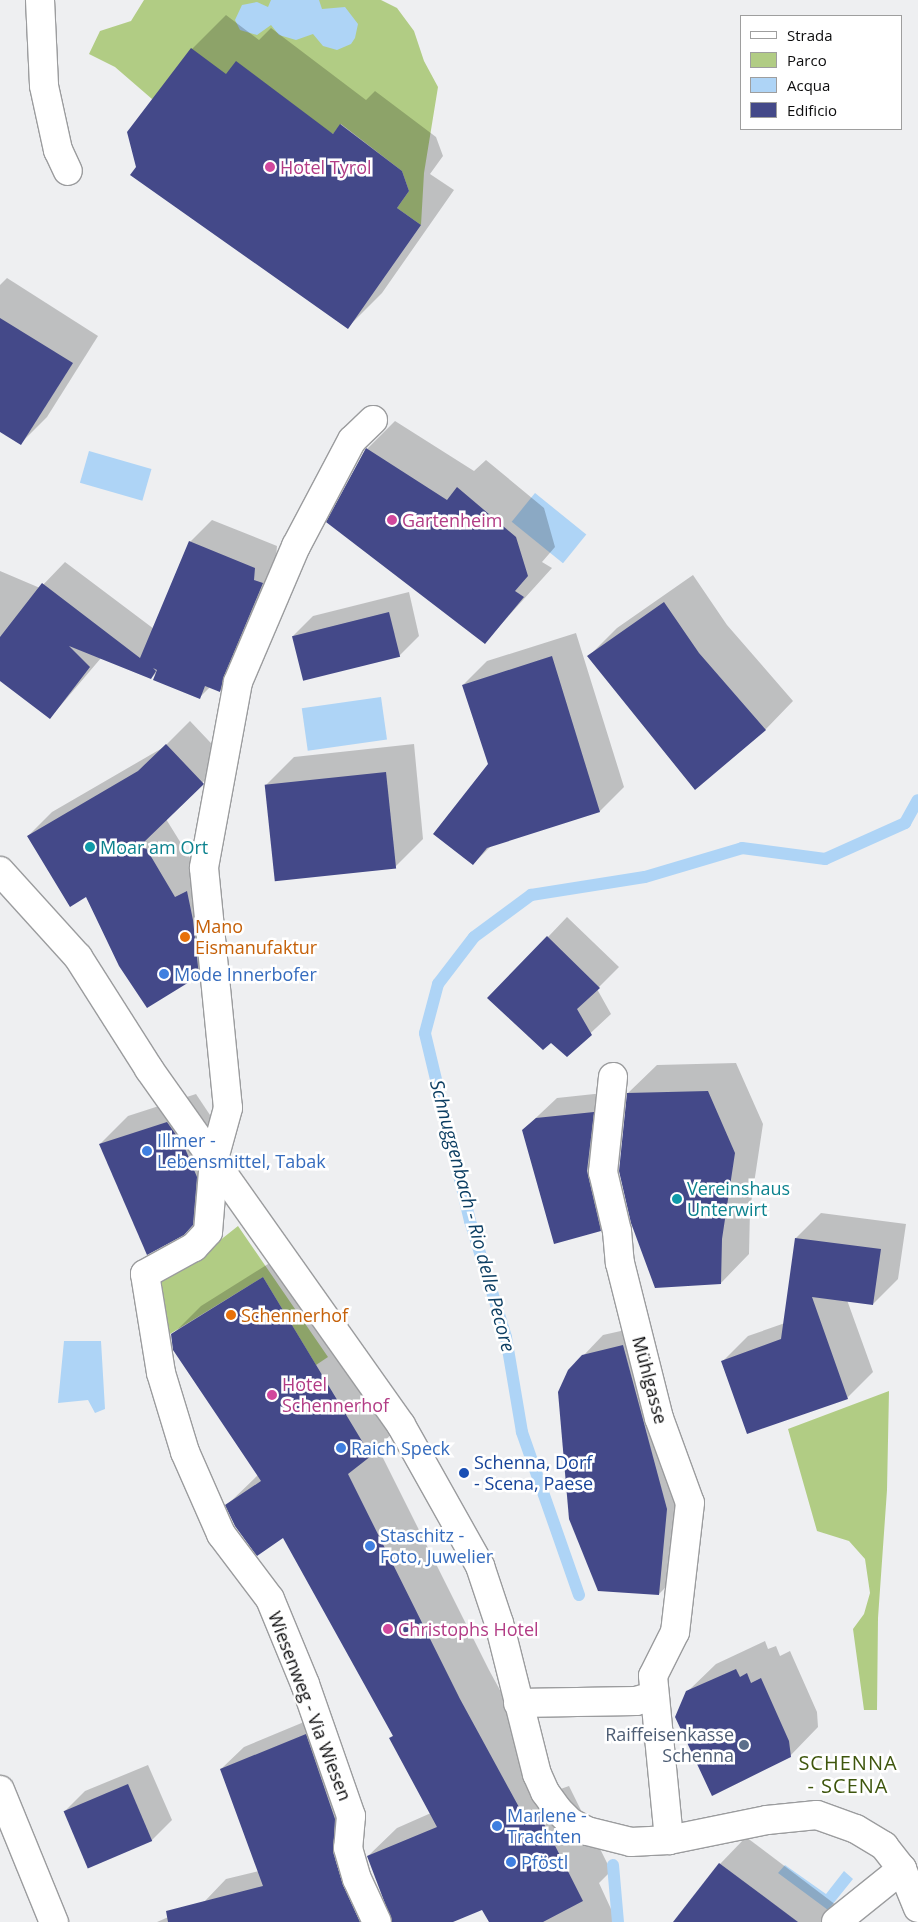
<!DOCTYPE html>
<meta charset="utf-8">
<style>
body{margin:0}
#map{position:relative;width:918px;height:1922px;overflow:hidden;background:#eeeff1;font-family:"Open Sans",sans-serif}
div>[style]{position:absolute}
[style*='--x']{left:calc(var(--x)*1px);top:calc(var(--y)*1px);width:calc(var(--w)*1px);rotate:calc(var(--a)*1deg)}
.green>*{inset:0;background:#b1cc84}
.water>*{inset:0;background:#aed4f6;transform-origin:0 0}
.shadow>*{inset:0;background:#0003}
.stream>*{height:12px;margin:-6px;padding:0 6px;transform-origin:6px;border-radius:6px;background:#aed4f6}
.building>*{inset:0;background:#444989;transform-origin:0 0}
.roads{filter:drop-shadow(1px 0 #9b9c9e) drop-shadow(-1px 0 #9b9c9e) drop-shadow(0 1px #9b9c9e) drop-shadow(0 -1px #9b9c9e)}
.minor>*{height:28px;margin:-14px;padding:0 14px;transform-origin:14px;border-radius:14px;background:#fff}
.dots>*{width:14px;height:14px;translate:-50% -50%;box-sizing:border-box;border:2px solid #fff;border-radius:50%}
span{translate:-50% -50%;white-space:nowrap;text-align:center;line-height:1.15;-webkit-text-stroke:5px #fff;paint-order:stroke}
.hotel-label{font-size:18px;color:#b23c85}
.left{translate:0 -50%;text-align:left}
.culture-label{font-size:18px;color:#0d838f}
.food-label{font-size:18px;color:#c56008}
.shop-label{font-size:18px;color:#366cbe}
.street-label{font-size:18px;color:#0c0c0d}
.transit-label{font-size:18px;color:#164399}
.service-label{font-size:18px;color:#4e5e75}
.right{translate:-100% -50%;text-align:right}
.water-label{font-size:19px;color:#0c3e62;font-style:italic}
.quarter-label{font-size:20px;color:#3e560d;letter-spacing:1px}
.legend{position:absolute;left:740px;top:15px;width:162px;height:115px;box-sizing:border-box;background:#fff;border:1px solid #9e9e9e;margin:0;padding:6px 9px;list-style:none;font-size:15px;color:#0c0c0d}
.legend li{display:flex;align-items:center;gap:10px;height:25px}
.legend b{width:25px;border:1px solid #9e9e9e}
</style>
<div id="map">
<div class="green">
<div style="clip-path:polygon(144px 0,381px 0,397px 8px,414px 31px,424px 61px,438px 87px,424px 173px,421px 225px,397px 208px,409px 191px,402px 171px,341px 124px,333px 134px,226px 74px,152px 99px,115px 67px,89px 54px,100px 31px,131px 21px)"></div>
<div style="clip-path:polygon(238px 1226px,328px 1357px,316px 1365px,263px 1277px,165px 1337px,154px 1279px,194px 1261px)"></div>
<div style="clip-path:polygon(889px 1391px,887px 1490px,878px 1618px,877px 1710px,864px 1710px,853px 1629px,864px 1614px,870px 1593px,865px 1559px,849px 1541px,817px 1531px,788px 1429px)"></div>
</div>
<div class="water">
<div style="clip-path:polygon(271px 0,319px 0,322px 9px,345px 7px,358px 24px,355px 38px,351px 44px,337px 50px,323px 46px,313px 34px,296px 40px,279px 35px,271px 25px,257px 35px,240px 30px,235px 20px,242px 5px,257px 2px,268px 7px)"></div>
<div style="left:89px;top:451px;width:65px;height:33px;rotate:16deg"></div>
<div style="left:535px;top:493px;width:66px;height:37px;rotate:39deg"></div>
<div style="left:381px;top:697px;width:43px;height:80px;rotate:82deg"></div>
<div style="clip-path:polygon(64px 1341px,101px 1341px,105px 1409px,95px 1413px,88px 1400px,58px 1403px)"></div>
<div style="clip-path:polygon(785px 1865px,826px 1894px,844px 1871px,853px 1879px,828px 1910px,778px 1873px)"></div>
</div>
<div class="shadow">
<div style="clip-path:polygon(226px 15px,259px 40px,271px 28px,366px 100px,375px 91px,436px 137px,443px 156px,430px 174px,454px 190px,382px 293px,348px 327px,137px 167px,192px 49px)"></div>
<div style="clip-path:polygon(7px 278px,98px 336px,47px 417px,20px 444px,0 431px,0 285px)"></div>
<div style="clip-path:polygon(395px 421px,474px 471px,486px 460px,544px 508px,555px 547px,542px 562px,552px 568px,485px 642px,367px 449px)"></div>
<div style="clip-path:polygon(212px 520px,277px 546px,276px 558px,284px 561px,242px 669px,220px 691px,210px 687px,199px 698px,158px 671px,151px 678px,101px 658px,50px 718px,0 679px,0 571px,40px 588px,65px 562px,154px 629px,190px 542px)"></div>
<div style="clip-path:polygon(693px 575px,727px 625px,793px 701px,765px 730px,589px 656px,617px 628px)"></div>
<div style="clip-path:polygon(409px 592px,419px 636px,399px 656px,293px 636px,313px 616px)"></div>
<div style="clip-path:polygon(576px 633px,624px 787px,600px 811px,492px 845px,473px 864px,489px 764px,463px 685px,487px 661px)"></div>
<div style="clip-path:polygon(190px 721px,226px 759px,166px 819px,200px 874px,222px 951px,198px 975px,86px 896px,28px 836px,52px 812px,164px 747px)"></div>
<div style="clip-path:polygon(414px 744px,423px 839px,395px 867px,266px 785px,294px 757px)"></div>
<div style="clip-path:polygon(567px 917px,619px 967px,597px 989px,611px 1014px,567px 1055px,548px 937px)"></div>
<div style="clip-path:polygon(736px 1063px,763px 1124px,750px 1210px,749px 1254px,721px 1283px,628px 1093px,657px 1065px)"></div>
<div style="clip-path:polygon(613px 1092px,607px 1150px,620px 1210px,600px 1230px,523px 1130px,557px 1098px)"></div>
<div style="clip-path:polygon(196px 1094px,212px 1118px,212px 1205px,184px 1234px,100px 1144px,128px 1116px)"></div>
<div style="clip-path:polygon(821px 1213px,906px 1224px,898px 1279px,873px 1304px,847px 1300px,873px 1372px,847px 1398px,723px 1361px,748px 1336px,785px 1323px,796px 1238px)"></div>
<div style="clip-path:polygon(292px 1249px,399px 1426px,378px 1448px,489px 1670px,555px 1791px,569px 1786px,611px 1871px,599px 1883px,617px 1922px,490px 1922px,483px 1908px,449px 1922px,373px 1922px,388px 1907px,368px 1856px,397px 1828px,431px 1813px,391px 1738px,394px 1735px,283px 1536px,227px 1505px,258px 1475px,172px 1335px,201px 1306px)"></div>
<div style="clip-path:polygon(643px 1326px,686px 1488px,679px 1574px,659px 1594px,583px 1356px,603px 1335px)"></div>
<div style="clip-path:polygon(765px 1641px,768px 1649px,776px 1646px,780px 1656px,790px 1651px,817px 1712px,818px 1727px,790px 1756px,687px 1692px,716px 1664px)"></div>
<div style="clip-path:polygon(328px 1712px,357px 1838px,335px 1860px,334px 1922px,157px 1922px,205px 1901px,226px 1879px,259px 1871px,221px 1769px,244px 1747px)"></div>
<div style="clip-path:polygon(148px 1765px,172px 1820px,152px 1840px,88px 1866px,65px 1811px,85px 1791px)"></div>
<div style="clip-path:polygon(746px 1837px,836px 1905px,823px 1922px,674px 1922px,720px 1864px)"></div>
</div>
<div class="stream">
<div style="--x:579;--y:1595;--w:173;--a:-109.3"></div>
<div style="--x:522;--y:1432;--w:96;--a:-99.6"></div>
<div style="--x:506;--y:1337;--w:121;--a:-107.2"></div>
<div style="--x:470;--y:1221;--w:193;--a:-103.5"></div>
<div style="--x:425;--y:1033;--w:51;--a:-75.1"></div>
<div style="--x:438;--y:984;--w:59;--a:-52.5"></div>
<div style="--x:474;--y:937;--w:71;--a:-36.4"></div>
<div style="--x:531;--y:895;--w:115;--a:-9"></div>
<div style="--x:645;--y:877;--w:101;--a:-16.6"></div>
<div style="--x:742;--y:848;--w:84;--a:7.5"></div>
<div style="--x:825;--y:859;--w:88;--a:-24.2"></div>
<div style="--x:905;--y:823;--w:26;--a:-61"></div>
<div style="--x:613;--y:1865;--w:57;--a:85"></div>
</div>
<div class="building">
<div style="clip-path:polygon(191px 48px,226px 74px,236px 61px,333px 134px,340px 124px,402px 171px,409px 191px,397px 208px,421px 225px,348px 329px,130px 175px,136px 167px,127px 132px)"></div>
<div style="clip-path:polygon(0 318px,73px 363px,21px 445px,0 432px)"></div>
<div style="clip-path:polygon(366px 448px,447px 500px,457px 487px,516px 537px,528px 576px,515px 591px,524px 597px,485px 644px,326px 522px)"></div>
<div style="clip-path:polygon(189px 541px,255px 568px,254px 580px,263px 583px,224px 676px,220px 692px,205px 686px,200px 699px,153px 680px,157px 670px,153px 668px,156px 671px,151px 679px,69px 646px,90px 667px,50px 719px,0 681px,0 637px,42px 583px,140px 658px)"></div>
<div style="clip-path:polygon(664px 602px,699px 653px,766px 730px,695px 790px,587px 656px)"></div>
<div style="left:389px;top:612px;width:46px;height:100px;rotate:76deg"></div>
<div style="clip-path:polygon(552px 656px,600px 812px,487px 848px,473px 865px,433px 834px,488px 764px,462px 685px)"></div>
<div style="clip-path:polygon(166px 744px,204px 784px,143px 843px,175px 897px,187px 891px,193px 920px,199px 976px,147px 1008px,119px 966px,86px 897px,70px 907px,27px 836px,138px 771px)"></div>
<div style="left:386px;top:772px;width:97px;height:122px;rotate:84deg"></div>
<div style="clip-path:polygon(547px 936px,600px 988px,577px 1009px,592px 1035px,567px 1057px,551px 1043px,543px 1050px,487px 998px)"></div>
<div style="clip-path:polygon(708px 1091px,735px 1153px,722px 1239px,721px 1284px,655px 1288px,631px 1223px,619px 1171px,627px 1093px)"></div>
<div style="clip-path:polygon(594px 1112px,587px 1171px,601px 1231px,554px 1244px,522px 1130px,536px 1118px)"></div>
<div style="clip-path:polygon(167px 1122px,184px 1146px,197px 1177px,193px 1225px,184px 1235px,147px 1255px,99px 1144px)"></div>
<div style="clip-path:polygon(795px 1238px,881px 1249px,873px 1305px,812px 1297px,848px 1399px,747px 1434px,721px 1361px,781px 1339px)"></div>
<div style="clip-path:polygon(263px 1277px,371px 1456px,348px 1474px,460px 1699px,526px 1820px,539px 1814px,583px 1901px,543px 1922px,489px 1922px,482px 1910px,453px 1922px,392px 1922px,367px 1856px,437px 1827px,389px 1738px,393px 1736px,283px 1538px,257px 1556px,235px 1526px,225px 1505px,261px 1481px,173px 1350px,171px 1334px)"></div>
<div style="clip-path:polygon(623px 1345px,667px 1509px,659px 1595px,598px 1591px,569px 1519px,558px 1392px,568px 1370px,582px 1355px)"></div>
<div style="clip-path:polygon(736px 1669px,740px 1677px,747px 1673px,751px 1683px,761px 1678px,789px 1741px,791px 1757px,712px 1796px,675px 1717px,686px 1691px)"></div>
<div style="clip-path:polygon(306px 1734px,335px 1819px,333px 1852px,343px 1885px,360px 1922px,168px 1922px,166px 1911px,263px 1886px,220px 1769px)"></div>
<div style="left:128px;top:1784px;width:62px;height:70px;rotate:67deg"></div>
<div style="clip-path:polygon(719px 1863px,798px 1922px,673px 1922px)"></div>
</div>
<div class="roads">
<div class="minor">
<div style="--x:40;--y:0;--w:86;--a:87.3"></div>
<div style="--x:44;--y:86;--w:66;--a:77.7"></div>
<div style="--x:58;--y:150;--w:23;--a:65"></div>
<div style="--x:373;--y:420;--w:29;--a:136"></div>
<div style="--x:352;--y:440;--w:120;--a:117.8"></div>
<div style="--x:296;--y:546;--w:148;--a:113.1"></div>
<div style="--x:238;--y:682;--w:189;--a:100.4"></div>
<div style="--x:204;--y:868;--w:241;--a:84.3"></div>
<div style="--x:228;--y:1108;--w:53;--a:105.4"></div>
<div style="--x:214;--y:1159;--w:73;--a:94.7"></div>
<div style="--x:208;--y:1232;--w:21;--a:133"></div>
<div style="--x:194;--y:1247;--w:56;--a:151.1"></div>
<div style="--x:145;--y:1274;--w:100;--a:80.8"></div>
<div style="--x:161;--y:1373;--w:83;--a:73.1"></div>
<div style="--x:185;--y:1452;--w:90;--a:66.3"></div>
<div style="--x:221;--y:1534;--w:81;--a:53"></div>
<div style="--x:270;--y:1599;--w:92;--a:67.6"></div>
<div style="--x:305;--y:1684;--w:140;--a:70.8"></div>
<div style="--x:351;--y:1816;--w:32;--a:95"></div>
<div style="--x:348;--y:1848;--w:32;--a:74"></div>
<div style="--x:357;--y:1879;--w:47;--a:65.1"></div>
<div style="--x:0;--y:871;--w:116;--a:47.8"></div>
<div style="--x:78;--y:957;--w:133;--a:57.6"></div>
<div style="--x:149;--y:1069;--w:436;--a:54.7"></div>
<div style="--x:401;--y:1425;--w:162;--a:60.7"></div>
<div style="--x:480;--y:1566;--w:60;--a:71.6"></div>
<div style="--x:499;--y:1623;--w:156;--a:75.9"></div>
<div style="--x:537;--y:1774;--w:20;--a:66"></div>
<div style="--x:545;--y:1792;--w:22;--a:54"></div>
<div style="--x:558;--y:1810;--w:17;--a:45"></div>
<div style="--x:570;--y:1822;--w:19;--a:28"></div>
<div style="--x:587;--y:1831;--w:45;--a:14"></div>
<div style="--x:631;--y:1842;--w:38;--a:-3"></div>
<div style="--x:669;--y:1840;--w:100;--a:-11.5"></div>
<div style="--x:767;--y:1820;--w:50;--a:-5.7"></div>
<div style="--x:817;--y:1815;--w:41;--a:19.7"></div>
<div style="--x:856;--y:1829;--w:33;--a:31"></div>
<div style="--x:884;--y:1846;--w:29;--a:52"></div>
<div style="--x:902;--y:1869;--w:42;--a:67.7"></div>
<div style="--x:613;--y:1077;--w:96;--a:96"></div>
<div style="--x:603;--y:1172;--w:61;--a:76.7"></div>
<div style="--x:617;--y:1231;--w:32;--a:85"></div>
<div style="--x:620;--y:1263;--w:160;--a:75.9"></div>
<div style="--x:659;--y:1418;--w:90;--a:70"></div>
<div style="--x:690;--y:1503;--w:130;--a:96.6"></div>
<div style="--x:675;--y:1632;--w:49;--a:116.6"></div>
<div style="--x:653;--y:1676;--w:165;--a:84.4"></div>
<div style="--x:518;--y:1703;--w:118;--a:-1"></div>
<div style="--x:636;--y:1701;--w:19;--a:-16"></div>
<div style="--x:0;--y:1790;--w:143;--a:67.8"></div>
<div style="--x:836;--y:1922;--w:85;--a:-38.8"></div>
</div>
</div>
<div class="dots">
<div style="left:270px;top:167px;background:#d1479c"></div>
<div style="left:392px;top:520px;background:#d1479c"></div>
<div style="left:90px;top:847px;background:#0f9aa8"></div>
<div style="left:185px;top:937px;background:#e8710a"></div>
<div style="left:164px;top:974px;background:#3f7fe0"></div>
<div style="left:147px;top:1151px;background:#3f7fe0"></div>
<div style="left:677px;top:1199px;background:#0f9aa8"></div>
<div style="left:231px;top:1315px;background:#e8710a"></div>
<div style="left:272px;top:1395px;background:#d1479c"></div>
<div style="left:341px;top:1448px;background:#3f7fe0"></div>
<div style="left:464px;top:1473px;background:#1a4fb4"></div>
<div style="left:370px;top:1546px;background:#3f7fe0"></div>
<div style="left:388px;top:1629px;background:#d1479c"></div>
<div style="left:744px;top:1745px;background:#5c6f8a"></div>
<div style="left:497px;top:1826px;background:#3f7fe0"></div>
<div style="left:511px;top:1862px;background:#3f7fe0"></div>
</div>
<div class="hotel-label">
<span class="left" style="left:280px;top:167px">Hotel Tyrol</span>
<span class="left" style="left:402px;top:520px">Gartenheim</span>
<span class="left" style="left:282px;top:1395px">Hotel<br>Schennerhof</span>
<span class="left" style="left:398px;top:1629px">Christophs Hotel</span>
</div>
<div class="culture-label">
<span class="left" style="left:100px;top:847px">Moar am Ort</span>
<span class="left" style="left:687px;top:1199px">Vereinshaus<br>Unterwirt</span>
</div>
<div class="food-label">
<span class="left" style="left:195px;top:937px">Mano<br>Eismanufaktur</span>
<span class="left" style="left:241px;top:1315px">Schennerhof</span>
</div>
<div class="shop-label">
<span class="left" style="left:174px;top:974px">Mode Innerbofer</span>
<span class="left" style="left:157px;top:1151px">Illmer -<br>Lebensmittel, Tabak</span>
<span class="left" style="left:351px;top:1448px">Raich Speck</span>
<span class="left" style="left:380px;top:1546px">Staschitz -<br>Foto, Juwelier</span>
<span class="left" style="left:507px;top:1826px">Marlene -<br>Trachten</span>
<span class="left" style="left:521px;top:1862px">Pföstl</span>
</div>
<div class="street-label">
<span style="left:650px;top:1380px;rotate:75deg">Mühlgasse</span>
<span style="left:310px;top:1706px;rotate:69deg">Wiesenweg - Via Wiesen</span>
</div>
<div class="transit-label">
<span class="left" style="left:474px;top:1473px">Schenna, Dorf<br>- Scena, Paese</span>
</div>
<div class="service-label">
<span class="right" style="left:734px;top:1745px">Raiffeisenkasse<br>Schenna</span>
</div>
<div class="water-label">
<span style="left:472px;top:1216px;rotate:75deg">Schnuggenbach - Rio delle Pecore</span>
</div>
<div class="quarter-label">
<span style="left:848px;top:1774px">SCHENNA<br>- SCENA</span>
</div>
<ul class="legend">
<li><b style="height:6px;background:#fff"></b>Strada</li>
<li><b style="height:14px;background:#b1cc84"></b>Parco</li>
<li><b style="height:14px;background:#aed4f6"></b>Acqua</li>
<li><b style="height:14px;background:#444989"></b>Edificio</li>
</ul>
</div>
